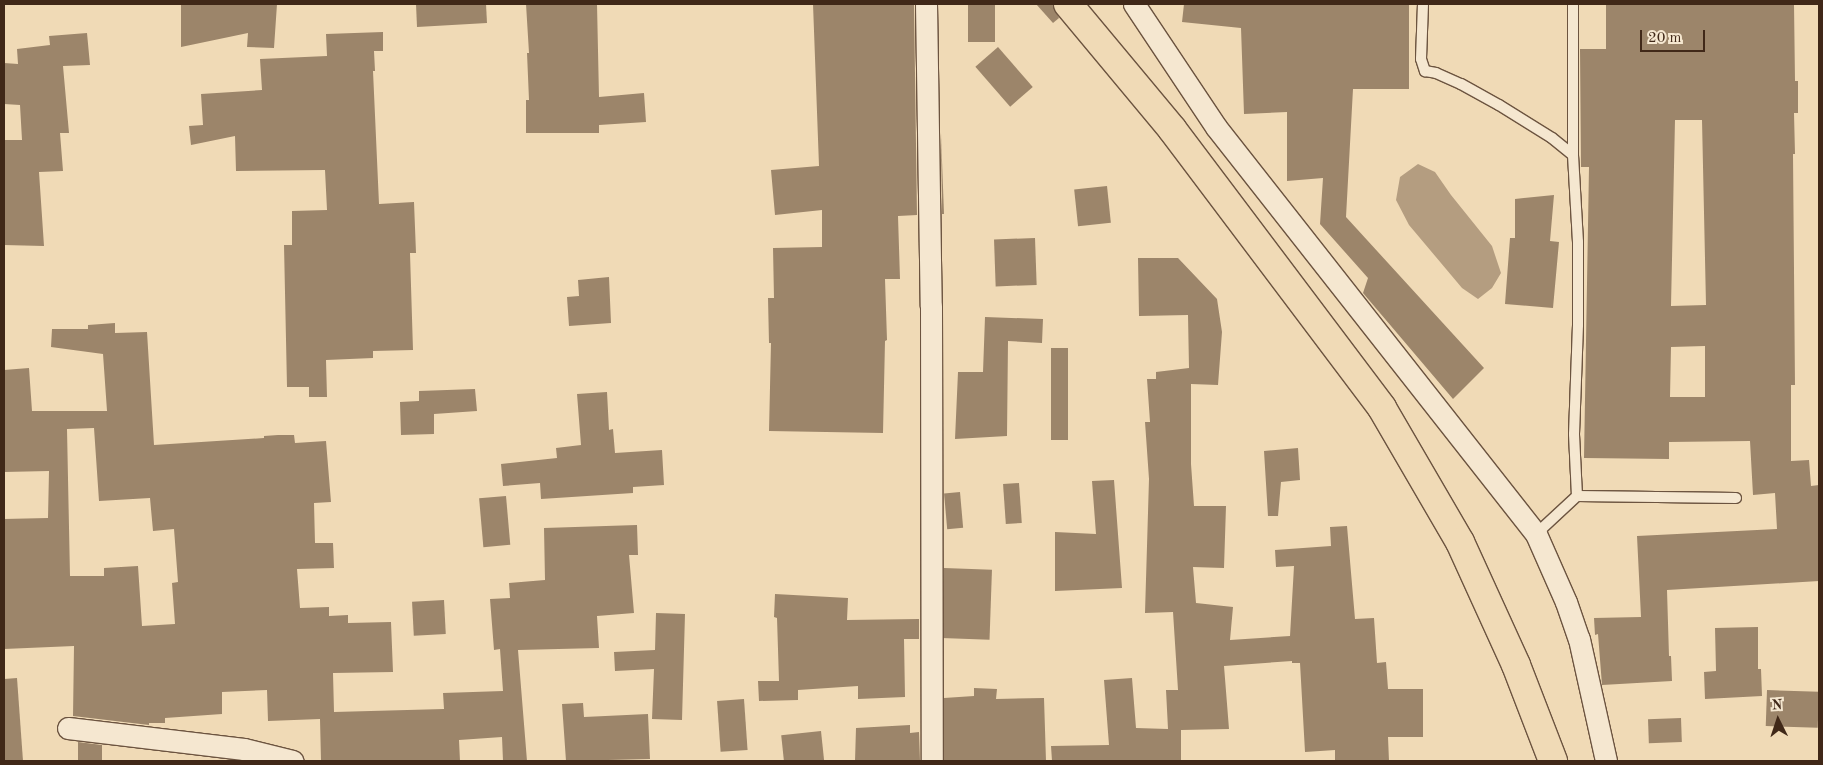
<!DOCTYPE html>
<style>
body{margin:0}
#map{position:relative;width:1823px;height:765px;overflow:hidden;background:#f0dab6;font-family:"Old Standard TT",serif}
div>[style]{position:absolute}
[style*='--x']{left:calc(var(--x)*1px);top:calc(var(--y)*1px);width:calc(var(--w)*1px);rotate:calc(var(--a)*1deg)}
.water>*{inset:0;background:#b49d80}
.building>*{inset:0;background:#9c856a;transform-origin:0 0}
.roads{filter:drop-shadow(1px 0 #6c5440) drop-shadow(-1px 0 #6c5440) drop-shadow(0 1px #6c5440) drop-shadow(0 -1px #6c5440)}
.lane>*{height:10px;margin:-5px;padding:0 5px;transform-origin:5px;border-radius:5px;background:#f5e7d0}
.street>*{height:21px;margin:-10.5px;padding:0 10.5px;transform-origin:10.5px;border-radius:10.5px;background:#f5e7d0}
.primary>*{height:28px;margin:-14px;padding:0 14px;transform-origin:14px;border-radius:14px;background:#f0dab6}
span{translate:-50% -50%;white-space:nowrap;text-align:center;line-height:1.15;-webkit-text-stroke:4px #f5e7d0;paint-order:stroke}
.frame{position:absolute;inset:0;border:5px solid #402818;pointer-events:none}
.north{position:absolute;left:1753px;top:695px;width:50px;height:50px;-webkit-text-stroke:4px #f5e7d0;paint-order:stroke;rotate:356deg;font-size:14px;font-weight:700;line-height:20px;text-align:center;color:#402818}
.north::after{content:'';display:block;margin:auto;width:18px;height:22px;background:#402818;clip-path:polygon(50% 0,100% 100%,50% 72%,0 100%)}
.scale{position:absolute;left:1640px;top:30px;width:65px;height:22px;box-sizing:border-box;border:2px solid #402818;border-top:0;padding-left:6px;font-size:15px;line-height:18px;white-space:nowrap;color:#402818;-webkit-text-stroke:4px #f5e7d0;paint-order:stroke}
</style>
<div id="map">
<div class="water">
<div style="clip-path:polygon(1418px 164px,1435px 172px,1451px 195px,1492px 246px,1501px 273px,1492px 288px,1478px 299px,1462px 288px,1409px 225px,1396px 200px,1400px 177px)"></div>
</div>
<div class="building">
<div style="clip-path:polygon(181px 4px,277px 4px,274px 48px,247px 47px,248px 33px,181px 47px)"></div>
<div style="clip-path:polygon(416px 4px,486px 4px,487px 23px,417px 27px)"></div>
<div style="clip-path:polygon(526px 4px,597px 4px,599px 97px,644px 93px,646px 122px,599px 125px,599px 133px,526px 133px,526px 100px,529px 100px,527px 53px,529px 53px)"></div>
<div style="clip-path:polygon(813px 4px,914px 4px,917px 215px,898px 216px,900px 279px,885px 279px,887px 340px,885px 341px,883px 433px,769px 431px,771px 343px,769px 343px,768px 298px,774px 298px,773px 248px,822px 247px,822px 210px,775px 215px,771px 170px,819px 166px)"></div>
<div style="left:968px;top:4px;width:27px;height:38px"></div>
<div style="clip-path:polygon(1036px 4px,1053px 4px,1059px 18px,1053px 23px)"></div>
<div style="clip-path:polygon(1184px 4px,1409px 4px,1409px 89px,1353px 89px,1346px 217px,1484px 368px,1453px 399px,1363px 293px,1368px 278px,1320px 224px,1323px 178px,1287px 181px,1287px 112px,1244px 114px,1241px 28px,1182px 22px)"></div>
<div style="clip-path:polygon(evenodd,1606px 4px,1794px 4px,1795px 81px,1798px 81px,1798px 113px,1794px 113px,1795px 154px,1793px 154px,1795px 385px,1791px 385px,1791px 461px,1809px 460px,1811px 486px,1819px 485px,1819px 581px,1667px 590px,1669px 656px,1671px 656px,1672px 681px,1602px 685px,1598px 634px,1595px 635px,1594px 618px,1641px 617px,1637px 536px,1777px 529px,1775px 493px,1753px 495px,1750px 441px,1669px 442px,1669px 459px,1584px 458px,1589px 167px,1581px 167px,1580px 49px,1606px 49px,1606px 4px,1675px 120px,1702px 120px,1706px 305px,1671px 306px,1675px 120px,1606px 4px,1705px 346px,1705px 397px,1670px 397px,1671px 347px,1705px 346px)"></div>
<div style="clip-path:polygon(383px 32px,383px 51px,374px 51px,375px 71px,373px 71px,379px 204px,414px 202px,416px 253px,410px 253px,413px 350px,373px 351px,373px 358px,326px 360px,327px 397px,309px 397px,309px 387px,287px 387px,284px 245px,292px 245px,292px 211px,327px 210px,325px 170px,236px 171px,235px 136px,191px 145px,189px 126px,203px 125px,201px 94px,262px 90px,260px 59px,327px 56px,326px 34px)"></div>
<div style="clip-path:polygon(87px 33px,90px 65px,63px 66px,69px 133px,60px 133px,63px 171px,39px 172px,44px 246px,4px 245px,4px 140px,22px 140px,20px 105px,4px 104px,4px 63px,18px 64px,17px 49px,50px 45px,49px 36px)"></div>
<div style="left:998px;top:47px;width:53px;height:30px;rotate:49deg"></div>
<div style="clip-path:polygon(941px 134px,944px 214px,942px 214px)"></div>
<div style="left:1107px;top:186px;width:37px;height:33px;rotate:84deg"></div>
<div style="clip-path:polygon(1554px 195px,1550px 241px,1559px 242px,1553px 308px,1505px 304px,1510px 238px,1515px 238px,1515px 199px)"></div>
<div style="left:1035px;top:238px;width:47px;height:41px;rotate:88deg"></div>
<div style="clip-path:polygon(1138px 258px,1178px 258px,1217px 299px,1222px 332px,1218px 385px,1191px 384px,1191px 464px,1194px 506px,1226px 506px,1224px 568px,1193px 567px,1196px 603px,1233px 607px,1230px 640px,1290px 636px,1294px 566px,1276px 567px,1275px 550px,1331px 546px,1330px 527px,1347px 526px,1355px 619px,1374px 618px,1377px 663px,1386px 662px,1388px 689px,1423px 689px,1423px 737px,1388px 737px,1389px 761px,1335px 761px,1335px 750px,1305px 752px,1300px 663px,1292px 663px,1292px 661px,1224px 666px,1229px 729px,1181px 730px,1181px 761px,1052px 761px,1051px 746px,1109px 745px,1104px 680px,1132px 678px,1136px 728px,1168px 729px,1166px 690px,1178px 690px,1173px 612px,1145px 613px,1149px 479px,1145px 422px,1150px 422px,1147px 379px,1156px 379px,1156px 372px,1189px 368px,1188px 315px,1139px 316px)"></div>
<div style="clip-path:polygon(609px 277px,611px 323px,569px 326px,567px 297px,579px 296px,578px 280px)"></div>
<div style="clip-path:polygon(985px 317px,1043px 319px,1042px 343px,1008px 341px,1007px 436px,955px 439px,958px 372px,983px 372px)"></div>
<div style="clip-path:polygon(evenodd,115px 323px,115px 333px,147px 332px,154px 445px,264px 438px,264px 436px,278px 435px,294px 435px,295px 443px,326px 441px,331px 502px,314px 503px,315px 543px,333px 543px,334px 568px,297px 569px,300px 608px,329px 607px,329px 616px,348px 615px,348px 623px,391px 622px,393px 672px,333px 673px,334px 712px,444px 709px,443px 693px,503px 691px,500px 649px,494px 650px,490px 599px,510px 598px,509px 583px,545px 580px,544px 528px,637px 525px,638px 555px,629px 555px,634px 613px,597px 616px,599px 648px,518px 650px,527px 761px,503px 761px,502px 737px,459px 740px,460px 761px,321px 761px,320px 719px,268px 721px,267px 690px,222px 692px,222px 714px,165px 718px,165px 723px,149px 723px,149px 725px,73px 716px,74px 646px,4px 649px,4px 519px,48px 518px,49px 471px,4px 472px,4px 370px,29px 368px,32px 411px,107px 411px,103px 354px,51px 347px,52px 329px,88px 329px,88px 325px,115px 323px,94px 428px,99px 501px,150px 498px,153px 531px,174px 529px,178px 582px,172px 583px,175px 624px,142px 626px,138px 566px,104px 568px,104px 576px,70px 576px,67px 429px,94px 428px)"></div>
<div style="left:1051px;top:348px;width:17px;height:92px"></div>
<div style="clip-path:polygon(475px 389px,477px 411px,434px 414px,434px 434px,401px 435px,400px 402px,419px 401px,419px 391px)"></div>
<div style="clip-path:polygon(607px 392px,609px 430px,613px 429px,615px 453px,662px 450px,664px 485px,633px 487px,633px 493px,541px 499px,540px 483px,503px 486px,501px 464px,557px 458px,556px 448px,581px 445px,577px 394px)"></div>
<div style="clip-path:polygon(1298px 448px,1300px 480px,1281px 482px,1278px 516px,1268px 516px,1264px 451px)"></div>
<div style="clip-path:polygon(1114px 480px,1122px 588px,1055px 591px,1055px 532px,1096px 534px,1092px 481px)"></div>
<div style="left:1019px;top:483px;width:40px;height:16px;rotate:86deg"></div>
<div style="left:960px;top:492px;width:36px;height:16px;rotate:85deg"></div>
<div style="left:506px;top:496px;width:49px;height:27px;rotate:85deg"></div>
<div style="left:944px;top:568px;width:48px;height:70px;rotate:2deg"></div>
<div style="clip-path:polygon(775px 594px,848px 598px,847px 620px,919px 619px,919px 639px,904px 639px,905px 697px,858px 699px,858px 686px,798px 690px,798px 700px,759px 701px,758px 681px,779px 681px,777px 618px,774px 617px)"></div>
<div style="left:444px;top:600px;width:34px;height:32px;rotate:87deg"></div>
<div style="clip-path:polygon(656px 613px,685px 614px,682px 720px,652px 719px,654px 669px,615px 671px,614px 652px,655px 650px)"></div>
<div style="clip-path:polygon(1758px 627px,1758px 669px,1761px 669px,1762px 696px,1705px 699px,1704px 672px,1716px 671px,1715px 628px)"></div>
<div style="clip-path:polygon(17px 678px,23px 761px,4px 761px,4px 679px)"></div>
<div style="clip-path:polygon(974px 688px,997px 689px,996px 699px,1044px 698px,1046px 761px,944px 761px,944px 698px,974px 696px)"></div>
<div style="left:1767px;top:690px;width:52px;height:36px;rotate:2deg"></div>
<div style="left:744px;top:699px;width:51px;height:27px;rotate:86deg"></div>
<div style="clip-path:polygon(583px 703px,584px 717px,648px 714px,650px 759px,566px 761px,562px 704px)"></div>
<div style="left:1681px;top:718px;width:24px;height:33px;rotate:88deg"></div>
<div style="clip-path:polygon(910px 725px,910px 733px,919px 732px,920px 761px,855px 761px,856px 728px)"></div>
<div style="left:821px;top:731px;width:30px;height:40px;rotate:84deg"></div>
<div style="clip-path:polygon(78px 742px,102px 745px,102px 761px,78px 761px)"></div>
</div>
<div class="roads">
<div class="lane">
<div style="--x:1423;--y:4;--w:55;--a:92.1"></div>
<div style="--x:1421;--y:59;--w:13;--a:72"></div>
<div style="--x:1425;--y:71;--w:11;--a:10"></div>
<div style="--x:1436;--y:73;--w:27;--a:24"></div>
<div style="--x:1461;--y:84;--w:43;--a:28.9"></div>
<div style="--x:1499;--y:105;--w:62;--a:31.9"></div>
<div style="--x:1552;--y:138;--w:27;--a:39"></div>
<div style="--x:1577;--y:496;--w:159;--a:0.7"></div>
<div style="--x:1536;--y:534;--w:56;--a:-42.8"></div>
<div style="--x:1577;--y:496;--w:62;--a:-92.8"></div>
<div style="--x:1574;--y:434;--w:109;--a:-87.9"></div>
<div style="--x:1578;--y:325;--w:83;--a:-90"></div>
<div style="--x:1578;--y:242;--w:87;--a:-93.3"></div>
<div style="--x:1573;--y:155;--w:151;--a:-90"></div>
</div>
<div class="street">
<div style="--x:926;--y:4;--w:302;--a:89.1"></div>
<div style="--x:931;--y:306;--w:455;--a:89.9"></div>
<div style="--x:1134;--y:4;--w:148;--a:56.3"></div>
<div style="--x:1216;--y:127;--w:518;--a:51.82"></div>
<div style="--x:1536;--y:534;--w:74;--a:66.2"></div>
<div style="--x:1566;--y:602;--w:39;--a:71"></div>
<div style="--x:1579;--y:639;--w:125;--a:77.5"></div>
<div style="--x:68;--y:728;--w:177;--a:6.8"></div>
<div style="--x:244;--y:749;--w:50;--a:13.8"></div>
</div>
<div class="primary">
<div style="--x:1068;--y:4;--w:163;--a:50.2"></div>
<div style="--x:1172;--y:129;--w:349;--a:53"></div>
<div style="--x:1382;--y:408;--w:155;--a:59.8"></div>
<div style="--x:1460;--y:542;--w:135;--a:65.5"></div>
<div style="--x:1516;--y:665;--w:103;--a:68.9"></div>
</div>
</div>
<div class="frame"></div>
<div class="north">N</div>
<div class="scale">20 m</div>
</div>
